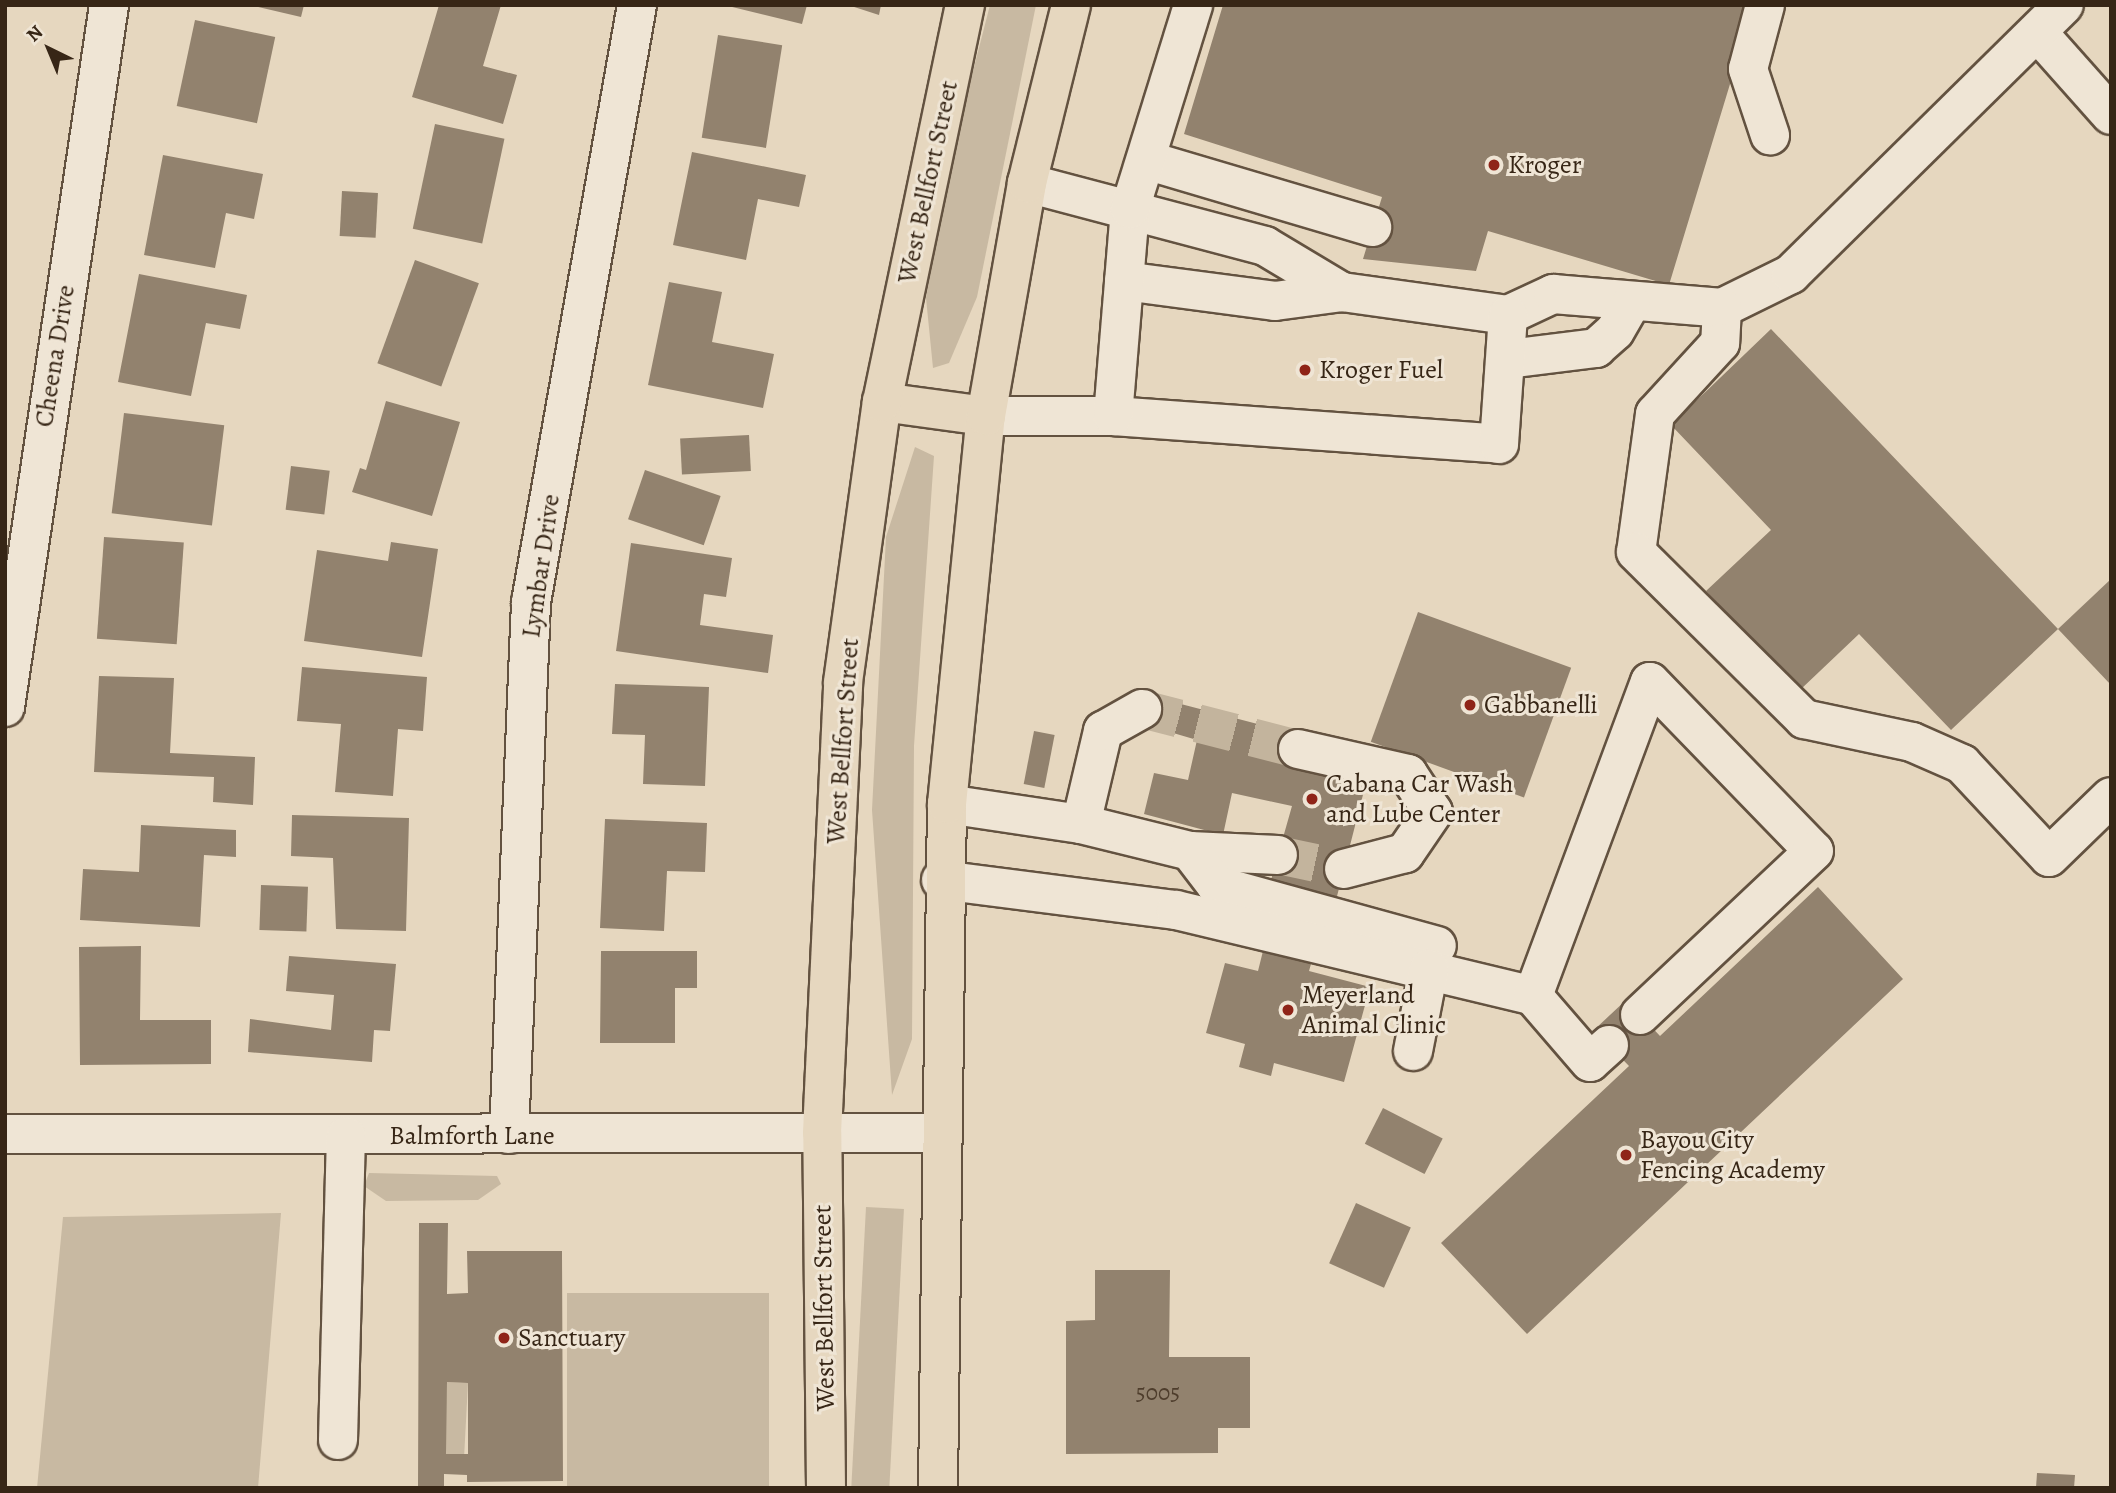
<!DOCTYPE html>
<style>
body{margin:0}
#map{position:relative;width:2116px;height:1493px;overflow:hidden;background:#e6d7bf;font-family:Alegreya,serif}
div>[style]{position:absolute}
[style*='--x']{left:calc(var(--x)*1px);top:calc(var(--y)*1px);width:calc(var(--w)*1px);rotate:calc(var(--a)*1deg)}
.green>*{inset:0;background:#c8b9a2;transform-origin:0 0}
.building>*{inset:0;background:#92826e;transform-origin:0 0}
.minor-tunnel>*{height:38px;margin-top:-19px;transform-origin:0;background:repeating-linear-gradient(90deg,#c3b49d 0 38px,transparent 0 57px)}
.roads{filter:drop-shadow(2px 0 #635240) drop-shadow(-2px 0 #635240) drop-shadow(0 2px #635240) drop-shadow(0 -2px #635240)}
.minor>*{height:38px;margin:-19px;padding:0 19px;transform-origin:19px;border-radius:19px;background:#efe5d5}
.major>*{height:38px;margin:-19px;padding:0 19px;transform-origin:19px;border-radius:19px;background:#e6d7bf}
.dots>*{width:19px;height:19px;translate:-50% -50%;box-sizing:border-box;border:4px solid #efe5d5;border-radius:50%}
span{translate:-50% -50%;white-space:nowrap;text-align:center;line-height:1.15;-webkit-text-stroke:6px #efe5d5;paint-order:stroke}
.number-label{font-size:23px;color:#4e3d2c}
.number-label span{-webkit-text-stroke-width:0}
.poi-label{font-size:26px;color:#372616}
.left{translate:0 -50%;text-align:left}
.street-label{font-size:26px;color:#372616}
.frame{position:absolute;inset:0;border:7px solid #372616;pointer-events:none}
.north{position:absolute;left:14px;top:14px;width:70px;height:70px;-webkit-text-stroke:5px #efe5d5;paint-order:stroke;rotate:317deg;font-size:19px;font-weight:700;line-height:28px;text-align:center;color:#372616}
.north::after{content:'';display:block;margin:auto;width:24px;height:32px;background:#372616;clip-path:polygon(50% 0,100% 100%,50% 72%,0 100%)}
</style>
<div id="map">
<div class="green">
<div style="clip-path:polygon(990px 5px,1036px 5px,977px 297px,949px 363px,933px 368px,926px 298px,954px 145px)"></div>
<div style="clip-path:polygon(915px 447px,934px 456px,914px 746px,912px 1039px,892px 1095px,872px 810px,886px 537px)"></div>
<div style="clip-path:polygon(369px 1173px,497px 1176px,501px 1184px,478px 1200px,386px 1201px,364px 1186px)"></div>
<div style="left:866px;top:1207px;width:38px;height:281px;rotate:3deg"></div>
<div style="clip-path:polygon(281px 1213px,258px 1488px,37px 1488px,63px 1217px)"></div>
<div style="left:769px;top:1293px;width:195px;height:202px;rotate:90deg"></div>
<div style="left:447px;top:1382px;width:21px;height:72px;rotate:3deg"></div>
</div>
<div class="building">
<div style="clip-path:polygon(250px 5px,304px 5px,301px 17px)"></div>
<div style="clip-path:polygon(439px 5px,501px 5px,483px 66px,517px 75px,503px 124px,412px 97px)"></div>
<div style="clip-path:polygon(724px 5px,807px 5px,802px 24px)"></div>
<div style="clip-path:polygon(848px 5px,881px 5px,879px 15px)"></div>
<div style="clip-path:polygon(1223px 5px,1754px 5px,1669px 285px,1488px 231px,1476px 271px,1363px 259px,1382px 197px,1184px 134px)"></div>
<div style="left:195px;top:20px;width:82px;height:88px;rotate:12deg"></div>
<div style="left:718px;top:35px;width:65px;height:104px;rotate:9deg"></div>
<div style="left:435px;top:124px;width:71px;height:107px;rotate:12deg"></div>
<div style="clip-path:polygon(692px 152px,806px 175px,799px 207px,758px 199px,746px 260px,673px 245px)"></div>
<div style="clip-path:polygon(163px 155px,263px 174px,254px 219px,226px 213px,215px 268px,144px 255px)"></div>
<div style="left:342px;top:191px;width:36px;height:45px;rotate:3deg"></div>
<div style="left:415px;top:260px;width:68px;height:110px;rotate:20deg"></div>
<div style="clip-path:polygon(139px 274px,247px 295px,240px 329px,206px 323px,191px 396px,118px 382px)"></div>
<div style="clip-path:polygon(669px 282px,722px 292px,712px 342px,774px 354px,763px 408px,648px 385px)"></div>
<div style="clip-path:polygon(1771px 329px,2058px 629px,1951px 730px,1859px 634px,1800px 690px,1706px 591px,1771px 530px,1671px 425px)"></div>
<div style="clip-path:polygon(386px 401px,460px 422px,432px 516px,352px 492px,360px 468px,366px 470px)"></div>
<div style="left:124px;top:413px;width:101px;height:101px;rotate:7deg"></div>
<div style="left:749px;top:435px;width:36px;height:69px;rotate:87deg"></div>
<div style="left:291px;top:466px;width:39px;height:44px;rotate:7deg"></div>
<div style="left:645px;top:470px;width:80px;height:52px;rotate:19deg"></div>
<div style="left:104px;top:537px;width:80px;height:102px;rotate:4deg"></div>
<div style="clip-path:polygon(391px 542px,438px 549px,422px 657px,304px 641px,317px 550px,388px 561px)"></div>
<div style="clip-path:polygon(631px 543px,732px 558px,726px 597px,704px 594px,700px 625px,773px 635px,768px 673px,616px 651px)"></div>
<div style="clip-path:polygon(2111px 579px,2111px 685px,2058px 629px)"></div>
<div style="left:1418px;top:612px;width:163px;height:138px;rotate:20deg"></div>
<div style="clip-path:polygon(302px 667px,427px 677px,423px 731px,398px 729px,393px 796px,335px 792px,341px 724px,297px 721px)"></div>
<div style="clip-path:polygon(99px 676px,174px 678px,170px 753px,255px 757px,253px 805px,213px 802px,214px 777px,94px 772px)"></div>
<div style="clip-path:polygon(615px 684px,709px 687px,705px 786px,643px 784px,645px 735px,612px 734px)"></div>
<div style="clip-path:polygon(1154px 697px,1300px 735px,1366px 783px,1335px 904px,1269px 887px,1292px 806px,1232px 793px,1223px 835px,1144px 814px,1154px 773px,1188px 780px,1197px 740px,1146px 725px)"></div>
<div style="left:1034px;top:731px;width:21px;height:54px;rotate:11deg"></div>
<div style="clip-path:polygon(292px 815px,409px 818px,406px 931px,336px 929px,333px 858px,291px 856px)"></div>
<div style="clip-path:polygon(605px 819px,707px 823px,705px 872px,667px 871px,664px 931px,600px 928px)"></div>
<div style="clip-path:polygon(141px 825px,236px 830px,236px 857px,204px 855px,200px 927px,80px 920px,83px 869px,139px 872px)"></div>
<div style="left:261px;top:885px;width:47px;height:45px;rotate:2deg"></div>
<div style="clip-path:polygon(1818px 887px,1903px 979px,1527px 1334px,1441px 1243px,1629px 1066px,1594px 1030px,1626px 1000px,1660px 1036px)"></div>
<div style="clip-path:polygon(1265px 943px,1313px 957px,1309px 971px,1370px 987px,1344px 1082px,1274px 1063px,1271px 1076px,1239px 1067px,1245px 1044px,1206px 1033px,1225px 963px,1258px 971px)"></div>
<div style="clip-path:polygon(141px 946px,140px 1020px,211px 1020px,211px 1064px,80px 1065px,79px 947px)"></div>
<div style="clip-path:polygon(601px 951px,697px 951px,697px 988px,675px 988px,675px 1043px,600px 1043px)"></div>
<div style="clip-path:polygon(289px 956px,396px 964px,390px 1031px,374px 1030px,372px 1062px,248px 1052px,250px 1019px,331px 1030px,334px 995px,286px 991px)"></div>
<div style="left:1383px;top:1108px;width:67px;height:40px;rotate:27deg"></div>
<div style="left:1356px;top:1203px;width:60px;height:66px;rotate:24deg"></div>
<div style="clip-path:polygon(evenodd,419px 1223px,448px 1223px,447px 1294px,468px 1293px,467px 1251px,562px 1251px,563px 1481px,467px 1482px,467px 1475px,444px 1474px,444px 1488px,418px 1488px,419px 1223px,447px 1382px,468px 1383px,468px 1454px,446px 1454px,447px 1382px)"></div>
<div style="clip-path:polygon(1095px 1270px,1170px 1270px,1169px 1357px,1250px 1357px,1250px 1428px,1218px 1428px,1218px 1453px,1066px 1454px,1066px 1321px,1095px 1320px)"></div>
<div style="clip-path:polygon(2037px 1473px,2075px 1475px,2074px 1488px,2036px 1488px)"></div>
</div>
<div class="minor-tunnel">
<div style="--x:1142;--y:709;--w:161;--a:14.4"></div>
<div style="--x:1278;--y:855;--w:67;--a:12"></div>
</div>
<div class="roads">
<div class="minor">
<div style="--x:1765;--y:5;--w:66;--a:104.9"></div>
<div style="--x:1748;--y:69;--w:70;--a:71.6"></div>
<div style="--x:2039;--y:34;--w:108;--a:48.4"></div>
<div style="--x:1146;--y:160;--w:236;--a:16.5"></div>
<div style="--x:1027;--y:183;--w:246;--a:14.8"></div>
<div style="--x:1265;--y:246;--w:90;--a:30.9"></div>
<div style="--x:1342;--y:292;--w:168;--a:7.9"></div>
<div style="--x:1508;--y:315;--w:50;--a:-25"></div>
<div style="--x:1553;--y:294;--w:170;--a:4.7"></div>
<div style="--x:1722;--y:308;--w:77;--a:-26.2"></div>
<div style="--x:1791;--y:274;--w:383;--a:-44.6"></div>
<div style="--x:1124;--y:281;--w:152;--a:7.5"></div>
<div style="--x:1275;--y:301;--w:68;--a:-7.7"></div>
<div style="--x:1722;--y:308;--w:35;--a:93"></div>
<div style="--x:1720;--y:343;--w:96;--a:132.5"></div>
<div style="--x:1655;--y:414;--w:139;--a:97.8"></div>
<div style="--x:1636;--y:552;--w:237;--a:44.8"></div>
<div style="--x:1804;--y:719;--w:110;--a:12"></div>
<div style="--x:1912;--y:742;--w:55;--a:23.7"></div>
<div style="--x:1962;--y:764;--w:127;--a:46.9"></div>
<div style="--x:2049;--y:857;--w:86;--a:-44.1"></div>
<div style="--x:1508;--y:359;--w:89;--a:-7.1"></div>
<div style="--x:1596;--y:348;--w:25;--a:-42"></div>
<div style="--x:1615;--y:331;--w:32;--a:-60"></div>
<div style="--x:986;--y:416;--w:127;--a:0"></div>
<div style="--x:1113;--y:416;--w:387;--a:4.1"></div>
<div style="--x:1499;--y:444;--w:129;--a:-86"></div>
<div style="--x:1113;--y:416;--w:208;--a:-85.3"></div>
<div style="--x:1130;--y:209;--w:214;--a:-72.8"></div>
<div style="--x:5;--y:707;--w:710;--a:-81.57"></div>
<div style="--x:1298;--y:749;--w:113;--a:12.8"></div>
<div style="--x:1408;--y:774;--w:45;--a:56.7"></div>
<div style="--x:1433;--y:812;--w:50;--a:124.3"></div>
<div style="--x:1405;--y:853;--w:63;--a:165.3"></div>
<div style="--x:947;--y:804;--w:135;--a:8.5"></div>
<div style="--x:1081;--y:824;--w:112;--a:13.9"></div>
<div style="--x:1190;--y:851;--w:88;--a:2.6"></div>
<div style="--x:1081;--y:824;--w:96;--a:-76.7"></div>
<div style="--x:1103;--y:731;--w:45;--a:-29.4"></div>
<div style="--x:1190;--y:851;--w:43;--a:52.6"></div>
<div style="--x:1216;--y:885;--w:229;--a:15.4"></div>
<div style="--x:941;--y:880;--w:237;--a:7.3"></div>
<div style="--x:1176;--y:910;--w:367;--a:13.5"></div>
<div style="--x:1609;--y:1045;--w:25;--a:138"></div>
<div style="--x:1590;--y:1062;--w:87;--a:-130.8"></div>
<div style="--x:1533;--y:996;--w:335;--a:-69.6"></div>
<div style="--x:1650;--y:682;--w:235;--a:45.9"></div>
<div style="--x:1814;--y:851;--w:239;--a:136.7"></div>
<div style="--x:1413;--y:1051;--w:84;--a:-79"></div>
<div style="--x:5;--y:1134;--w:934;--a:-0.06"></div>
<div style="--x:509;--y:1134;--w:532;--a:-87.63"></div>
<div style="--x:531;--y:602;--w:606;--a:-79.93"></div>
<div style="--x:338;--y:1440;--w:304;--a:-88.5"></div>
</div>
<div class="major">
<div style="--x:882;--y:402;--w:105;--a:7.7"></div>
<div style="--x:826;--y:1488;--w:355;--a:-90.6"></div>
<div style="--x:822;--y:1133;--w:451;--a:-87.3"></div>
<div style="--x:843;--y:682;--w:283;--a:-82.1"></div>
<div style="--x:882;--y:402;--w:406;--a:-78.2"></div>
<div style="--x:938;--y:1488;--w:684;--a:-89.25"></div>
<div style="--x:947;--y:804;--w:390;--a:-84.3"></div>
<div style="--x:986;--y:416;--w:237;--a:-80"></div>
<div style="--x:1027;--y:183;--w:183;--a:-76.1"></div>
</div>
</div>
<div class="dots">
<div style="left:1494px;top:165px;background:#8f2418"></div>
<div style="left:1305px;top:370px;background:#8f2418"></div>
<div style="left:1470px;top:705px;background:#8f2418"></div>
<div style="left:1312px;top:799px;background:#8f2418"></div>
<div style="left:1288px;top:1010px;background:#8f2418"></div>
<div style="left:1626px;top:1155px;background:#8f2418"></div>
<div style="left:504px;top:1338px;background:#8f2418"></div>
</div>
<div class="number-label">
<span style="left:1158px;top:1393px">5005</span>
</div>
<div class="poi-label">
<span class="left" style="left:1508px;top:165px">Kroger</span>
<span class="left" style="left:1319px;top:370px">Kroger Fuel</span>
<span class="left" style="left:1484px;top:705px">Gabbanelli</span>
<span class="left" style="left:1326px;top:799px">Cabana Car Wash<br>and Lube Center</span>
<span class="left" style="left:1302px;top:1010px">Meyerland<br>Animal Clinic</span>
<span class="left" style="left:1640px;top:1155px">Bayou City<br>Fencing Academy</span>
<span class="left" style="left:518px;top:1338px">Sanctuary</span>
</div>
<div class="street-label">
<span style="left:928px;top:182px;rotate:-78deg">West Bellfort Street</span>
<span style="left:55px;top:356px;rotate:-81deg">Cheena Drive</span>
<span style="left:541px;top:566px;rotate:-82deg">Lymbar Drive</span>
<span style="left:843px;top:741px;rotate:-86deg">West Bellfort Street</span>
<span style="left:472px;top:1136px">Balmforth Lane</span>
<span style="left:824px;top:1308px;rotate:-91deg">West Bellfort Street</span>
</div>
<div class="frame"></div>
<div class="north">N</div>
</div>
